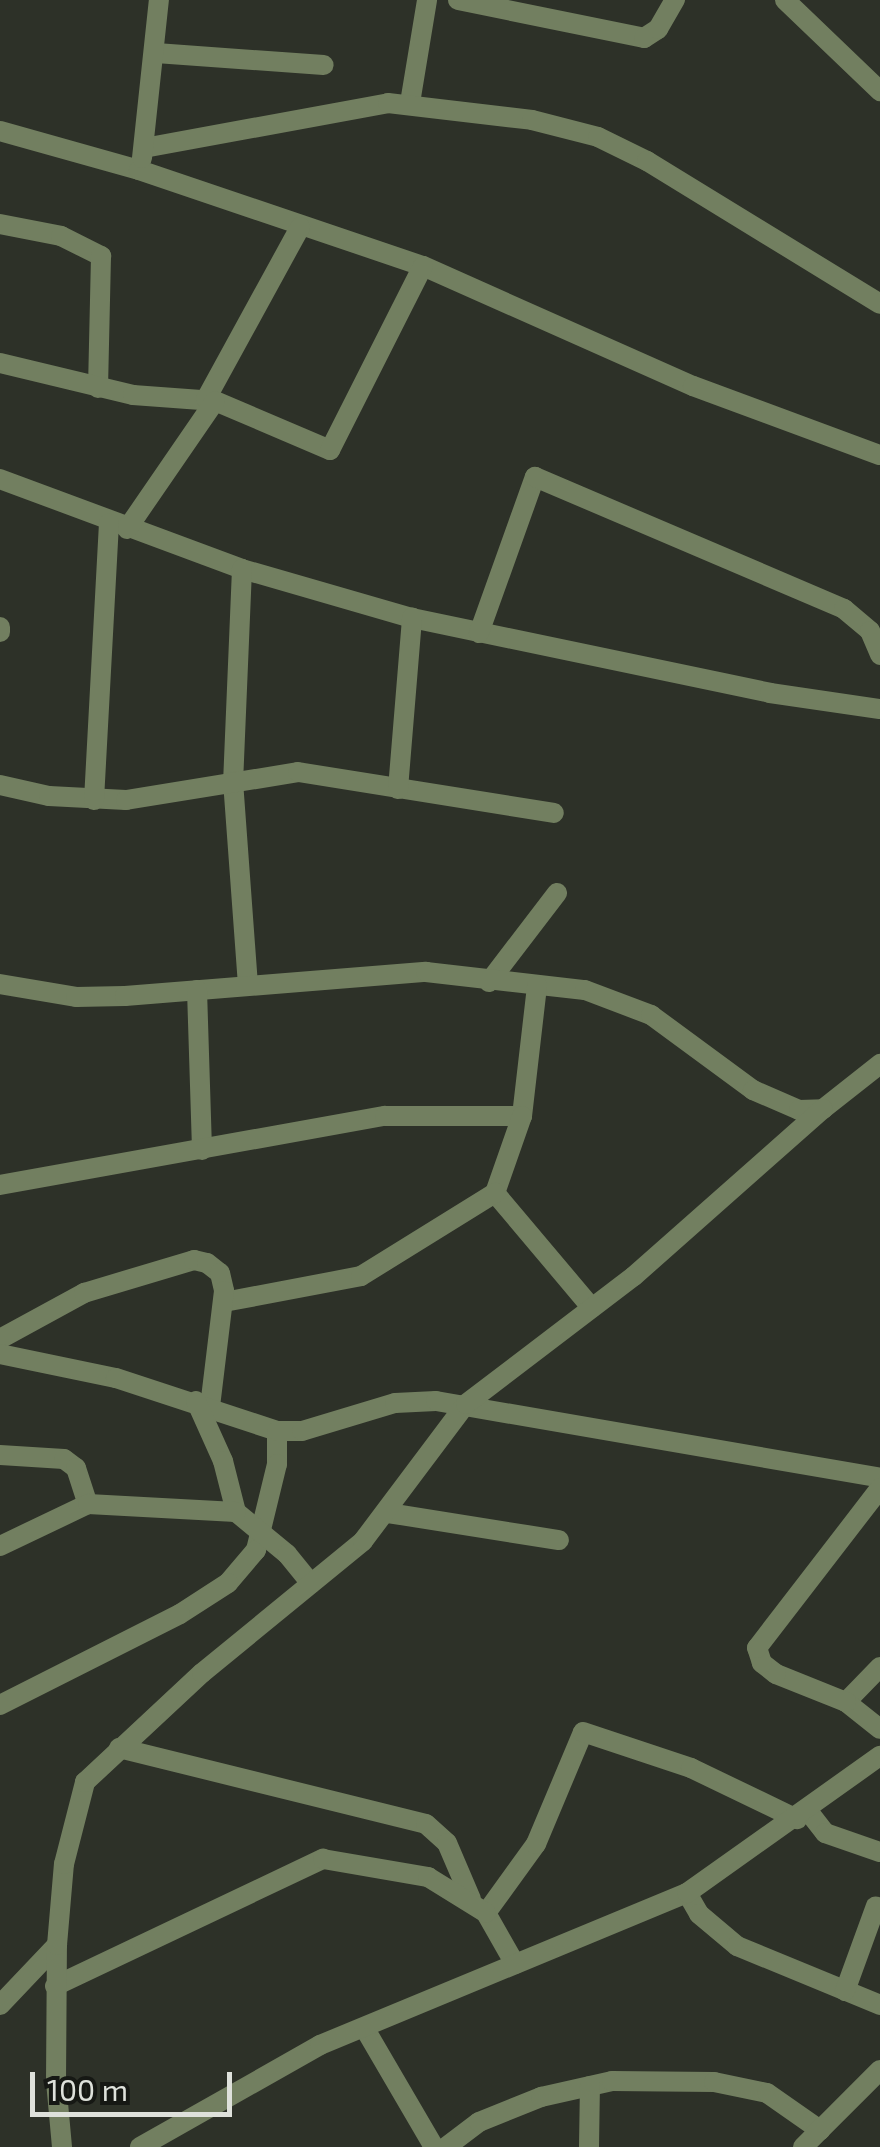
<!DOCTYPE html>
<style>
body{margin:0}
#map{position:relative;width:880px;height:2147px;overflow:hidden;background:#2d3128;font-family:"Exo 2",sans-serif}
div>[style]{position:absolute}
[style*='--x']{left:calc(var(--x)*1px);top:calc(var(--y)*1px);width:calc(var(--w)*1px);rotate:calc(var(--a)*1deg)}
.minor>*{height:20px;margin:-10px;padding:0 10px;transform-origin:10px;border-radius:10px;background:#727f60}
span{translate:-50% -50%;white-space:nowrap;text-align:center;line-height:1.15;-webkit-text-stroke:8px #161814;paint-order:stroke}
.scale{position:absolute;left:30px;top:2072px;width:202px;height:45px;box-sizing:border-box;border:5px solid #dee1db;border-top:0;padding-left:12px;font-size:30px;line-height:35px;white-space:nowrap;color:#dee1db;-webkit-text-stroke:8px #161814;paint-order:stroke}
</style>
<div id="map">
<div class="minor">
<div style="--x:458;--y:0;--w:190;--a:11.5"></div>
<div style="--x:644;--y:38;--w:17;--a:-33"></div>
<div style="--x:658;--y:29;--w:34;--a:-60"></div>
<div style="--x:785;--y:0;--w:132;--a:43.8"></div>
<div style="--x:156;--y:53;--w:168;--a:4.1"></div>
<div style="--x:410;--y:103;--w:104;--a:-80.6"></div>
<div style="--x:0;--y:131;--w:144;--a:15.7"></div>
<div style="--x:139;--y:170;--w:300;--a:18.7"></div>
<div style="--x:423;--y:266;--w:295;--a:24"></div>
<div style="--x:693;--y:386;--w:199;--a:20.3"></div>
<div style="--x:144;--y:148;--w:248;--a:-10.4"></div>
<div style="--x:388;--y:103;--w:145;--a:6.7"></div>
<div style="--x:532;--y:120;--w:68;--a:14.4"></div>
<div style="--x:598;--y:137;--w:55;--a:26.1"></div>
<div style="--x:647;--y:161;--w:273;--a:31.5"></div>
<div style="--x:142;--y:158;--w:159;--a:-83.9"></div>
<div style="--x:0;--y:224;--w:62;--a:11.1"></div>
<div style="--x:61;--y:236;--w:45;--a:26.6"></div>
<div style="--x:101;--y:256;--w:132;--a:91.3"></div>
<div style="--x:0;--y:363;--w:137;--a:13.5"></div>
<div style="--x:133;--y:395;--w:82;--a:4.2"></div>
<div style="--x:215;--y:401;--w:125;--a:23.1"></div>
<div style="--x:330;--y:450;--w:206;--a:-63.2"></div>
<div style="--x:206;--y:399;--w:196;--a:-61.3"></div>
<div style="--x:0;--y:479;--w:258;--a:20.4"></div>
<div style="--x:242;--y:569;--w:177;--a:16.1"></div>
<div style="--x:412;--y:618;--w:366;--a:11.8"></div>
<div style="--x:770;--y:693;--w:111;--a:8.3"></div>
<div style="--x:127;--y:529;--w:155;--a:-55.5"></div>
<div style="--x:242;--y:569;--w:212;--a:92.4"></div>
<div style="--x:233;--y:781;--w:205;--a:85.8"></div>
<div style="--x:0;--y:627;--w:5;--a:90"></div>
<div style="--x:479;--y:633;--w:166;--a:-70.3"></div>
<div style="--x:535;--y:477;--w:336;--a:23.1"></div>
<div style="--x:844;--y:609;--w:34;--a:40"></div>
<div style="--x:870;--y:631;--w:26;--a:67"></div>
<div style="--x:0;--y:785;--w:50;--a:12.7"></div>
<div style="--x:49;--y:796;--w:77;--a:3"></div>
<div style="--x:126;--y:800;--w:174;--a:-9.2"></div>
<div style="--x:298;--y:772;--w:259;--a:9.1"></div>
<div style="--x:398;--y:789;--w:172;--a:-85.3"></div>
<div style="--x:94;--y:800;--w:277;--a:-86.9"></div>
<div style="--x:489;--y:982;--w:112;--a:-52.6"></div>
<div style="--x:0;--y:984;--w:77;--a:9.7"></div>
<div style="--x:76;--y:997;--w:49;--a:-1.2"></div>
<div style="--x:125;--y:996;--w:302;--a:-4.6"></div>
<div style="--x:426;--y:972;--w:160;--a:6.5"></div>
<div style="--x:585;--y:990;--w:71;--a:20.7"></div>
<div style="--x:651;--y:1015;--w:127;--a:36.3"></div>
<div style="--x:753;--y:1090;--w:50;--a:23.5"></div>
<div style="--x:799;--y:1110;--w:24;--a:-2"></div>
<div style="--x:823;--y:1109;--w:73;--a:-38.3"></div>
<div style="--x:197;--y:990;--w:160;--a:88.2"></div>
<div style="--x:522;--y:1116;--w:131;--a:-83.4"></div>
<div style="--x:0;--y:1185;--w:391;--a:-10.2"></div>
<div style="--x:385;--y:1116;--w:137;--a:0"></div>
<div style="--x:522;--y:1116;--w:82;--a:109.3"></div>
<div style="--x:495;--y:1193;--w:150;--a:49.9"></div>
<div style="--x:224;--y:1302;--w:139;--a:-10.7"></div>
<div style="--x:361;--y:1276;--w:158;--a:-31.8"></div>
<div style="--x:0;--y:1339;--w:96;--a:-28.7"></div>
<div style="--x:84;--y:1293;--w:115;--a:-16.7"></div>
<div style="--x:194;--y:1260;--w:13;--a:13"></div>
<div style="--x:207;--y:1263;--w:16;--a:38"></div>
<div style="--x:220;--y:1273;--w:18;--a:77"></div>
<div style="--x:224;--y:1291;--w:117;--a:96.9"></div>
<div style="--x:0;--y:1354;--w:118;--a:11.7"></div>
<div style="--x:116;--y:1378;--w:169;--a:18.2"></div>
<div style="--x:277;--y:1431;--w:33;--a:90"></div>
<div style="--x:277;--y:1464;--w:89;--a:103.7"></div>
<div style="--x:256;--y:1550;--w:43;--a:130.3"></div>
<div style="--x:228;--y:1583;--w:57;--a:147.1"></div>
<div style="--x:180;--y:1614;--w:202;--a:153.2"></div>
<div style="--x:196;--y:1401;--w:66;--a:65.8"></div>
<div style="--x:223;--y:1461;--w:53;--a:75.7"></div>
<div style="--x:236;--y:1512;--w:66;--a:39.5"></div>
<div style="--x:287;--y:1554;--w:38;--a:51"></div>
<div style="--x:277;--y:1431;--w:25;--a:0"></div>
<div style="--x:302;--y:1431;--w:97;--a:-16.8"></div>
<div style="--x:395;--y:1403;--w:41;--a:-2.8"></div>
<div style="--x:436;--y:1401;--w:451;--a:9.8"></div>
<div style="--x:0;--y:1455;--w:64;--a:3.6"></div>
<div style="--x:64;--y:1459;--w:15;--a:37"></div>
<div style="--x:76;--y:1468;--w:38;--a:72"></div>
<div style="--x:388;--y:1513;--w:173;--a:9"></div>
<div style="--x:0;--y:1546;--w:98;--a:-25.5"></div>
<div style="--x:88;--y:1504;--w:148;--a:3.1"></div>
<div style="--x:880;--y:1667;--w:49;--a:134.2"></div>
<div style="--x:846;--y:1702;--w:43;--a:38.5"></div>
<div style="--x:846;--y:1702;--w:75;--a:-158.2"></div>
<div style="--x:776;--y:1674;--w:18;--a:-142"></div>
<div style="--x:762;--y:1663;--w:16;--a:-108"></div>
<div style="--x:757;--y:1648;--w:202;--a:-52.4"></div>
<div style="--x:119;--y:1748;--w:316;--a:13.9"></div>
<div style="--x:426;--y:1824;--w:28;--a:42"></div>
<div style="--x:447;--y:1843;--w:61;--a:66.8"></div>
<div style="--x:808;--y:1811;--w:28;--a:52"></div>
<div style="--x:825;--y:1833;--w:58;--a:19.1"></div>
<div style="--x:687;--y:1893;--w:24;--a:60"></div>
<div style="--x:699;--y:1914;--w:50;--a:40.1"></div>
<div style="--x:737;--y:1946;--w:155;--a:22.4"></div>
<div style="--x:515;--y:1964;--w:59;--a:-119.6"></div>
<div style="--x:486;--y:1913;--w:85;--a:-54.1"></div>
<div style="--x:536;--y:1844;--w:121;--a:-67.2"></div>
<div style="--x:583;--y:1732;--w:114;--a:18.4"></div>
<div style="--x:691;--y:1768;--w:118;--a:25.7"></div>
<div style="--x:55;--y:1986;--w:297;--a:-25.4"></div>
<div style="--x:323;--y:1859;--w:107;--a:9.7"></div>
<div style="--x:428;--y:1877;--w:68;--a:31.8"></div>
<div style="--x:845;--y:1991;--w:90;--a:-70"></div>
<div style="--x:0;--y:2005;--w:83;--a:-46.5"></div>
<div style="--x:365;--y:2029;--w:137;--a:59.7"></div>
<div style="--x:62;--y:2147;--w:66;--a:-95.2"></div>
<div style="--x:56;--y:2081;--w:136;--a:-89.6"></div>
<div style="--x:57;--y:1945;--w:81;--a:-85.1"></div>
<div style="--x:64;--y:1864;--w:85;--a:-75.6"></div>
<div style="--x:85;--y:1782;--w:160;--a:-43"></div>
<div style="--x:202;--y:1673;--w:208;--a:-39.3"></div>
<div style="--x:363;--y:1541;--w:171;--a:-53.1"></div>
<div style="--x:466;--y:1404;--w:211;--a:-37.3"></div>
<div style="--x:634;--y:1276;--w:252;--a:-41.5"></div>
<div style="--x:140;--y:2147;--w:207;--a:-29.5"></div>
<div style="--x:320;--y:2045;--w:397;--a:-22.5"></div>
<div style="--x:687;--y:1893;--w:237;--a:-35.4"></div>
<div style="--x:446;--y:2147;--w:41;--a:-37.1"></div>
<div style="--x:479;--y:2122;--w:67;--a:-22"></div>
<div style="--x:541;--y:2097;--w:73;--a:-12.7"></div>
<div style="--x:612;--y:2081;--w:102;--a:0.6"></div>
<div style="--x:714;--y:2082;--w:54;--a:11.7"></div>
<div style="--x:767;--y:2093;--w:65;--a:34.9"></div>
<div style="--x:589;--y:2147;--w:61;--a:-89.1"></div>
<div style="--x:803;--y:2147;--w:109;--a:-45"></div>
</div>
<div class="scale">100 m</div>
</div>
